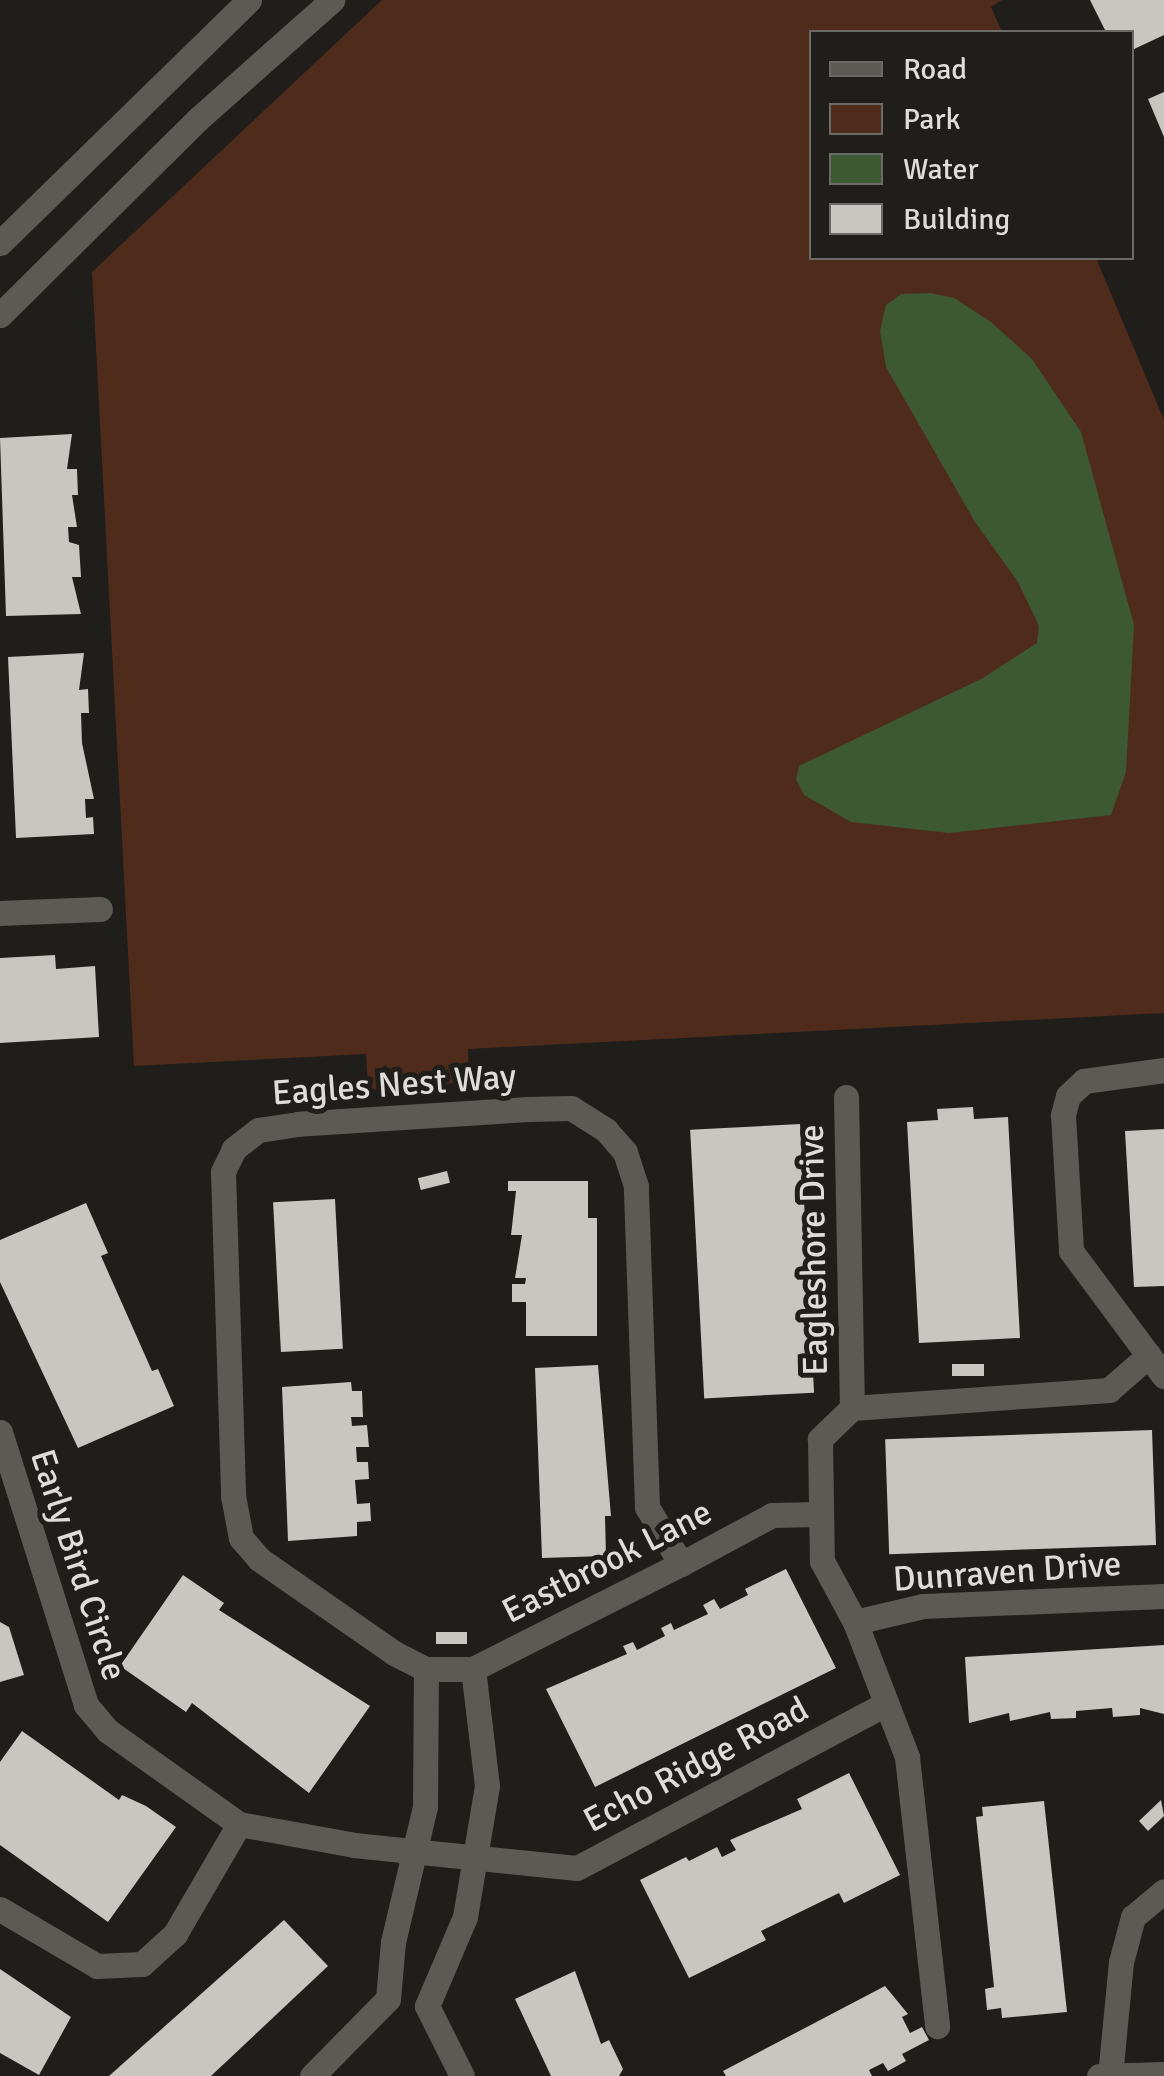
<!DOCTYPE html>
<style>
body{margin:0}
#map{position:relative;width:1164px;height:2076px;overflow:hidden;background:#1f1e1a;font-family:Signika,sans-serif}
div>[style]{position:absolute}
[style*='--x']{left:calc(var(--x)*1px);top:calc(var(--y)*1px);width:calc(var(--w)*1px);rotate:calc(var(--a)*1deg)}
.green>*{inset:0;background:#4f2b1c}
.water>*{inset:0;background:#3c5932}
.building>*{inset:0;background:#c9c5c1;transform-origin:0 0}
.minor>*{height:25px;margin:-12.5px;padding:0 12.5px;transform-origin:12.5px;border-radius:12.5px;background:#5c5a55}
.tertiary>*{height:25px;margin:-12.5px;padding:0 12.5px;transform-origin:12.5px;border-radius:12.5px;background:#5c5a55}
span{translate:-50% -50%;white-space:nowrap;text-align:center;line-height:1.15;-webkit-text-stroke:10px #1f1e1a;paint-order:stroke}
.street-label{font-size:35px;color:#deddda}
.legend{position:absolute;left:809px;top:30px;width:325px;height:230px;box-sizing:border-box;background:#1f1e1a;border:2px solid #6b6a67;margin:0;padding:12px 18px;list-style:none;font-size:30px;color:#deddda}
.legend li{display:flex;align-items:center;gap:20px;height:50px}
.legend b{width:50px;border:2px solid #6b6a67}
</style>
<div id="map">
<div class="green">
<div style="clip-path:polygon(382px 0,1002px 0,991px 7px,1002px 32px,812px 32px,812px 258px,1096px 258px,1164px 420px,1164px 1013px,468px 1049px,469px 1082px,368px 1090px,366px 1054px,134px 1066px,92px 272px)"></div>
</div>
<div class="water">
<div style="clip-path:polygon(931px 293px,954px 298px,991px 322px,1032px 359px,1081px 432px,1134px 625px,1126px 772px,1111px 815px,949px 833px,851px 822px,804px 795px,796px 779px,799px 766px,983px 678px,1037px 643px,1039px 626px,1018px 582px,975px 522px,886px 367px,880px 331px,886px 305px,901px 294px)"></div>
</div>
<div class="building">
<div style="clip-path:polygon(1090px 0,1164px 0,1164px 35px,1132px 50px,1132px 32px,1106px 32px)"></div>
<div style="clip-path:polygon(1164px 92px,1164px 137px,1148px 99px)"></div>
<div style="clip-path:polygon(72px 434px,67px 469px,77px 469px,78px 495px,72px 495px,77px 527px,68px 527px,69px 542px,79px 545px,81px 577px,72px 577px,81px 614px,6px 616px,0 438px)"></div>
<div style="clip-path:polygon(84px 653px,79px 690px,88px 689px,89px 713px,81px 713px,82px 743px,94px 799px,85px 799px,86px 818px,93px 817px,94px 834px,16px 838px,8px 657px)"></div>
<div style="clip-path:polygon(55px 955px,56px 969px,95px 966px,99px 1037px,0 1043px,0 958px)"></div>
<div style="clip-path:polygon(973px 1107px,974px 1119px,1008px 1117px,1020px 1338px,919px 1343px,907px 1122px,938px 1120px,937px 1109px)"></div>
<div style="left:800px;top:1124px;width:269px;height:110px;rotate:87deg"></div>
<div style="clip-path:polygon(1164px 1129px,1164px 1286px,1134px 1287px,1125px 1131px)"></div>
<div style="left:447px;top:1171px;width:12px;height:30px;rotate:76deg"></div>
<div style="clip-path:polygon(508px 1181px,588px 1181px,588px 1218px,597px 1218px,597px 1336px,526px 1336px,526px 1302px,512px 1302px,512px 1284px,525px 1284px,526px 1278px,515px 1278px,522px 1235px,511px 1235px,516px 1191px,508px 1191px)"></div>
<div style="left:335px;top:1199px;width:150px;height:62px;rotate:87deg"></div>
<div style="clip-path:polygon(86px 1203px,108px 1253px,101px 1256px,152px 1371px,158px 1369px,174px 1406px,78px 1448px,0 1282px,0 1240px)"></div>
<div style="left:952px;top:1364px;width:32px;height:12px"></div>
<div style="clip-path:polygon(598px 1365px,611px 1516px,605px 1516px,606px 1556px,542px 1558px,535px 1368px)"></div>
<div style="clip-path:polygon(351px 1382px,352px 1391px,362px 1391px,363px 1417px,351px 1417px,352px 1426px,367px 1425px,369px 1447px,356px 1447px,357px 1462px,368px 1462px,369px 1479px,355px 1480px,357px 1504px,370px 1503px,371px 1521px,357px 1522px,357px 1536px,288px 1541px,282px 1387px)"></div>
<div style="left:1152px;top:1430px;width:115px;height:267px;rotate:88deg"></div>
<div style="clip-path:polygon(786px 1569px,836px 1668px,595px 1787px,546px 1689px,627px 1654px,623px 1646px,633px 1642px,637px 1650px,665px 1636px,661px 1628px,671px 1623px,674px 1630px,708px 1614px,703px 1605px,714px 1599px,720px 1609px,748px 1595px,745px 1589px)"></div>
<div style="clip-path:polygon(183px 1575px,224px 1603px,219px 1610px,370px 1706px,309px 1793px,192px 1703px,186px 1712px,120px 1666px)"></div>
<div style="clip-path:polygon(0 1622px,9px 1627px,24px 1675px,0 1682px)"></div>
<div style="left:467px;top:1632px;width:12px;height:31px;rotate:90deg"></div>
<div style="clip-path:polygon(1164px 1645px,1164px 1714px,1140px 1708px,1140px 1715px,1113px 1717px,1112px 1708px,1076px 1711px,1076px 1718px,1051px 1719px,1050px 1712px,1010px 1721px,1009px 1713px,969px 1723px,965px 1657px)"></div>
<div style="clip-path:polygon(22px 1731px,119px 1800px,122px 1795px,146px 1806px,176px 1827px,108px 1922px,0 1845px,0 1762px)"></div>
<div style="clip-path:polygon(849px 1773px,900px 1875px,844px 1903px,839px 1893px,761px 1931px,766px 1940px,689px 1978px,640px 1880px,686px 1857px,689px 1861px,717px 1847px,722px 1857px,736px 1850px,730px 1840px,802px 1809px,797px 1799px)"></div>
<div style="clip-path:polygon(1161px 1800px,1164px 1816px,1148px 1831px,1139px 1821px)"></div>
<div style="clip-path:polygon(1044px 1801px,1067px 2012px,1002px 2018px,1001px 2008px,987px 2010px,985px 1989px,994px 1987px,976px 1817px,983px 1816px,982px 1807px)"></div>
<div style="clip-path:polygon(284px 1920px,328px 1966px,211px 2076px,109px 2076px)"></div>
<div style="clip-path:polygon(0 1969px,71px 2017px,39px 2075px,0 2053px)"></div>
<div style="clip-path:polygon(575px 1971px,601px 2044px,609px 2040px,623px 2069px,619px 2076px,551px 2076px,515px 1999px)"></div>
<div style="clip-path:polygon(885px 1986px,908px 2014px,902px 2017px,910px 2033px,922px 2027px,929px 2040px,902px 2054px,906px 2061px,888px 2071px,883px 2063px,869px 2070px,872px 2076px,726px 2076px,723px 2071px)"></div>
</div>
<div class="minor">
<div style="--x:0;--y:913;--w:100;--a:-2.3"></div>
<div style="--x:1164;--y:1070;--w:81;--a:172.2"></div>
<div style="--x:1084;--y:1081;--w:22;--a:137"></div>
<div style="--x:1068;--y:1096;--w:20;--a:105"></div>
<div style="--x:1063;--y:1115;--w:136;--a:86.6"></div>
<div style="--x:1071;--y:1251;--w:156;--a:53.4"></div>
<div style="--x:846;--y:1097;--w:311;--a:88.9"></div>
<div style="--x:852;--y:1408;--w:45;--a:135.9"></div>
<div style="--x:820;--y:1439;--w:122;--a:89.1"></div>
<div style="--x:822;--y:1561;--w:69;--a:61.6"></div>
<div style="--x:855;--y:1622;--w:145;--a:68.9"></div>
<div style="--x:907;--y:1757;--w:271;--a:83.6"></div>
<div style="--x:852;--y:1408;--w:258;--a:-4"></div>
<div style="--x:1109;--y:1390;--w:53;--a:-41.2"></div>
<div style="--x:0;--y:1432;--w:286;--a:72.5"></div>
<div style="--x:86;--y:1705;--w:34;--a:50"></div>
<div style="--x:108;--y:1731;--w:161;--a:35.4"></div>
<div style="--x:681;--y:1564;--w:66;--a:-120.8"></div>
<div style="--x:647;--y:1507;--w:321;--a:-92"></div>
<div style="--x:636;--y:1186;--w:36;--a:-108"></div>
<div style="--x:625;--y:1152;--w:29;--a:-131"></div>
<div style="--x:606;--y:1130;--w:41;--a:-147.8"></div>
<div style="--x:571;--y:1108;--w:43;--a:178.7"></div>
<div style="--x:528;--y:1109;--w:230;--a:176.3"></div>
<div style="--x:298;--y:1124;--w:40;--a:171.5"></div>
<div style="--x:258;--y:1130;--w:31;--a:142"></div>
<div style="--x:234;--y:1149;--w:25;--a:116"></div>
<div style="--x:223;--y:1172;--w:324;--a:88.2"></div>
<div style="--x:233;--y:1496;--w:43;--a:79.2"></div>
<div style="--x:241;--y:1538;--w:28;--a:49"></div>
<div style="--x:259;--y:1559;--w:165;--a:34.8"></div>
<div style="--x:394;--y:1653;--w:36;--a:27"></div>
<div style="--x:426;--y:1669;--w:47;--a:0"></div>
<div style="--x:473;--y:1669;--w:233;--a:-26.8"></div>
<div style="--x:681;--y:1564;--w:103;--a:-28.3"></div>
<div style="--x:772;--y:1515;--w:48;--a:-1.2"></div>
<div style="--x:855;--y:1622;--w:70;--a:-13.2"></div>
<div style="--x:923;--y:1606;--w:241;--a:-2.4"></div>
<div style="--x:0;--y:1909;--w:113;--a:30.4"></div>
<div style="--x:97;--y:1966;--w:45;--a:-2.5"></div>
<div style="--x:142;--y:1964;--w:45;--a:-42.3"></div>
<div style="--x:175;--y:1934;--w:127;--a:-59.8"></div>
<div style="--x:239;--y:1824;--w:117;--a:10.3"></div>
<div style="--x:354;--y:1845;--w:224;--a:5.9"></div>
<div style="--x:577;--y:1868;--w:349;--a:-28"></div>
<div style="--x:427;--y:2006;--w:97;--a:-66.9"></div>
<div style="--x:465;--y:1917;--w:133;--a:-80.5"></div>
<div style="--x:487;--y:1786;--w:118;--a:-96.8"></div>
<div style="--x:427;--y:2006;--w:78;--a:63.4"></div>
<div style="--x:312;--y:2076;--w:108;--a:-45.4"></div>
<div style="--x:388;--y:1999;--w:57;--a:-85"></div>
<div style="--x:393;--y:1942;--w:139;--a:-76.7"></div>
<div style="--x:425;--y:1807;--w:138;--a:-89.6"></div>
<div style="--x:1099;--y:2076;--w:65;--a:-1.8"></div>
<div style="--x:1110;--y:2076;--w:115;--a:-84.5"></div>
<div style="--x:1121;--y:1962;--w:47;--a:-75.1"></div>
<div style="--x:1133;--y:1917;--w:40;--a:-40"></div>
</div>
<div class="tertiary">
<div style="--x:0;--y:243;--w:348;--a:-44.3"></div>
<div style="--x:0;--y:315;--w:277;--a:-44.7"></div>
<div style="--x:197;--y:120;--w:181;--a:-41.6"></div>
</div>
<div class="street-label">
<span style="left:394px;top:1085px;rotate:-4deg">Eagles Nest Way</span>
<span style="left:814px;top:1250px;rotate:-91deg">Eagleshore Drive</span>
<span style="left:607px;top:1562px;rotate:-27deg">Eastbrook Lane</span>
<span style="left:78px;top:1565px;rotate:72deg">Early Bird Circle</span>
<span style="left:1007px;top:1572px;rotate:-4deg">Dunraven Drive</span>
<span style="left:696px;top:1765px;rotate:-28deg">Echo Ridge Road</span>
</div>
<ul class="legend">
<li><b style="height:12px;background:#5c5a55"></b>Road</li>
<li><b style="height:28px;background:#4f2b1c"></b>Park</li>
<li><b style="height:28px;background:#3c5932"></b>Water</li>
<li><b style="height:28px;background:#c9c5c1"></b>Building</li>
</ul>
</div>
